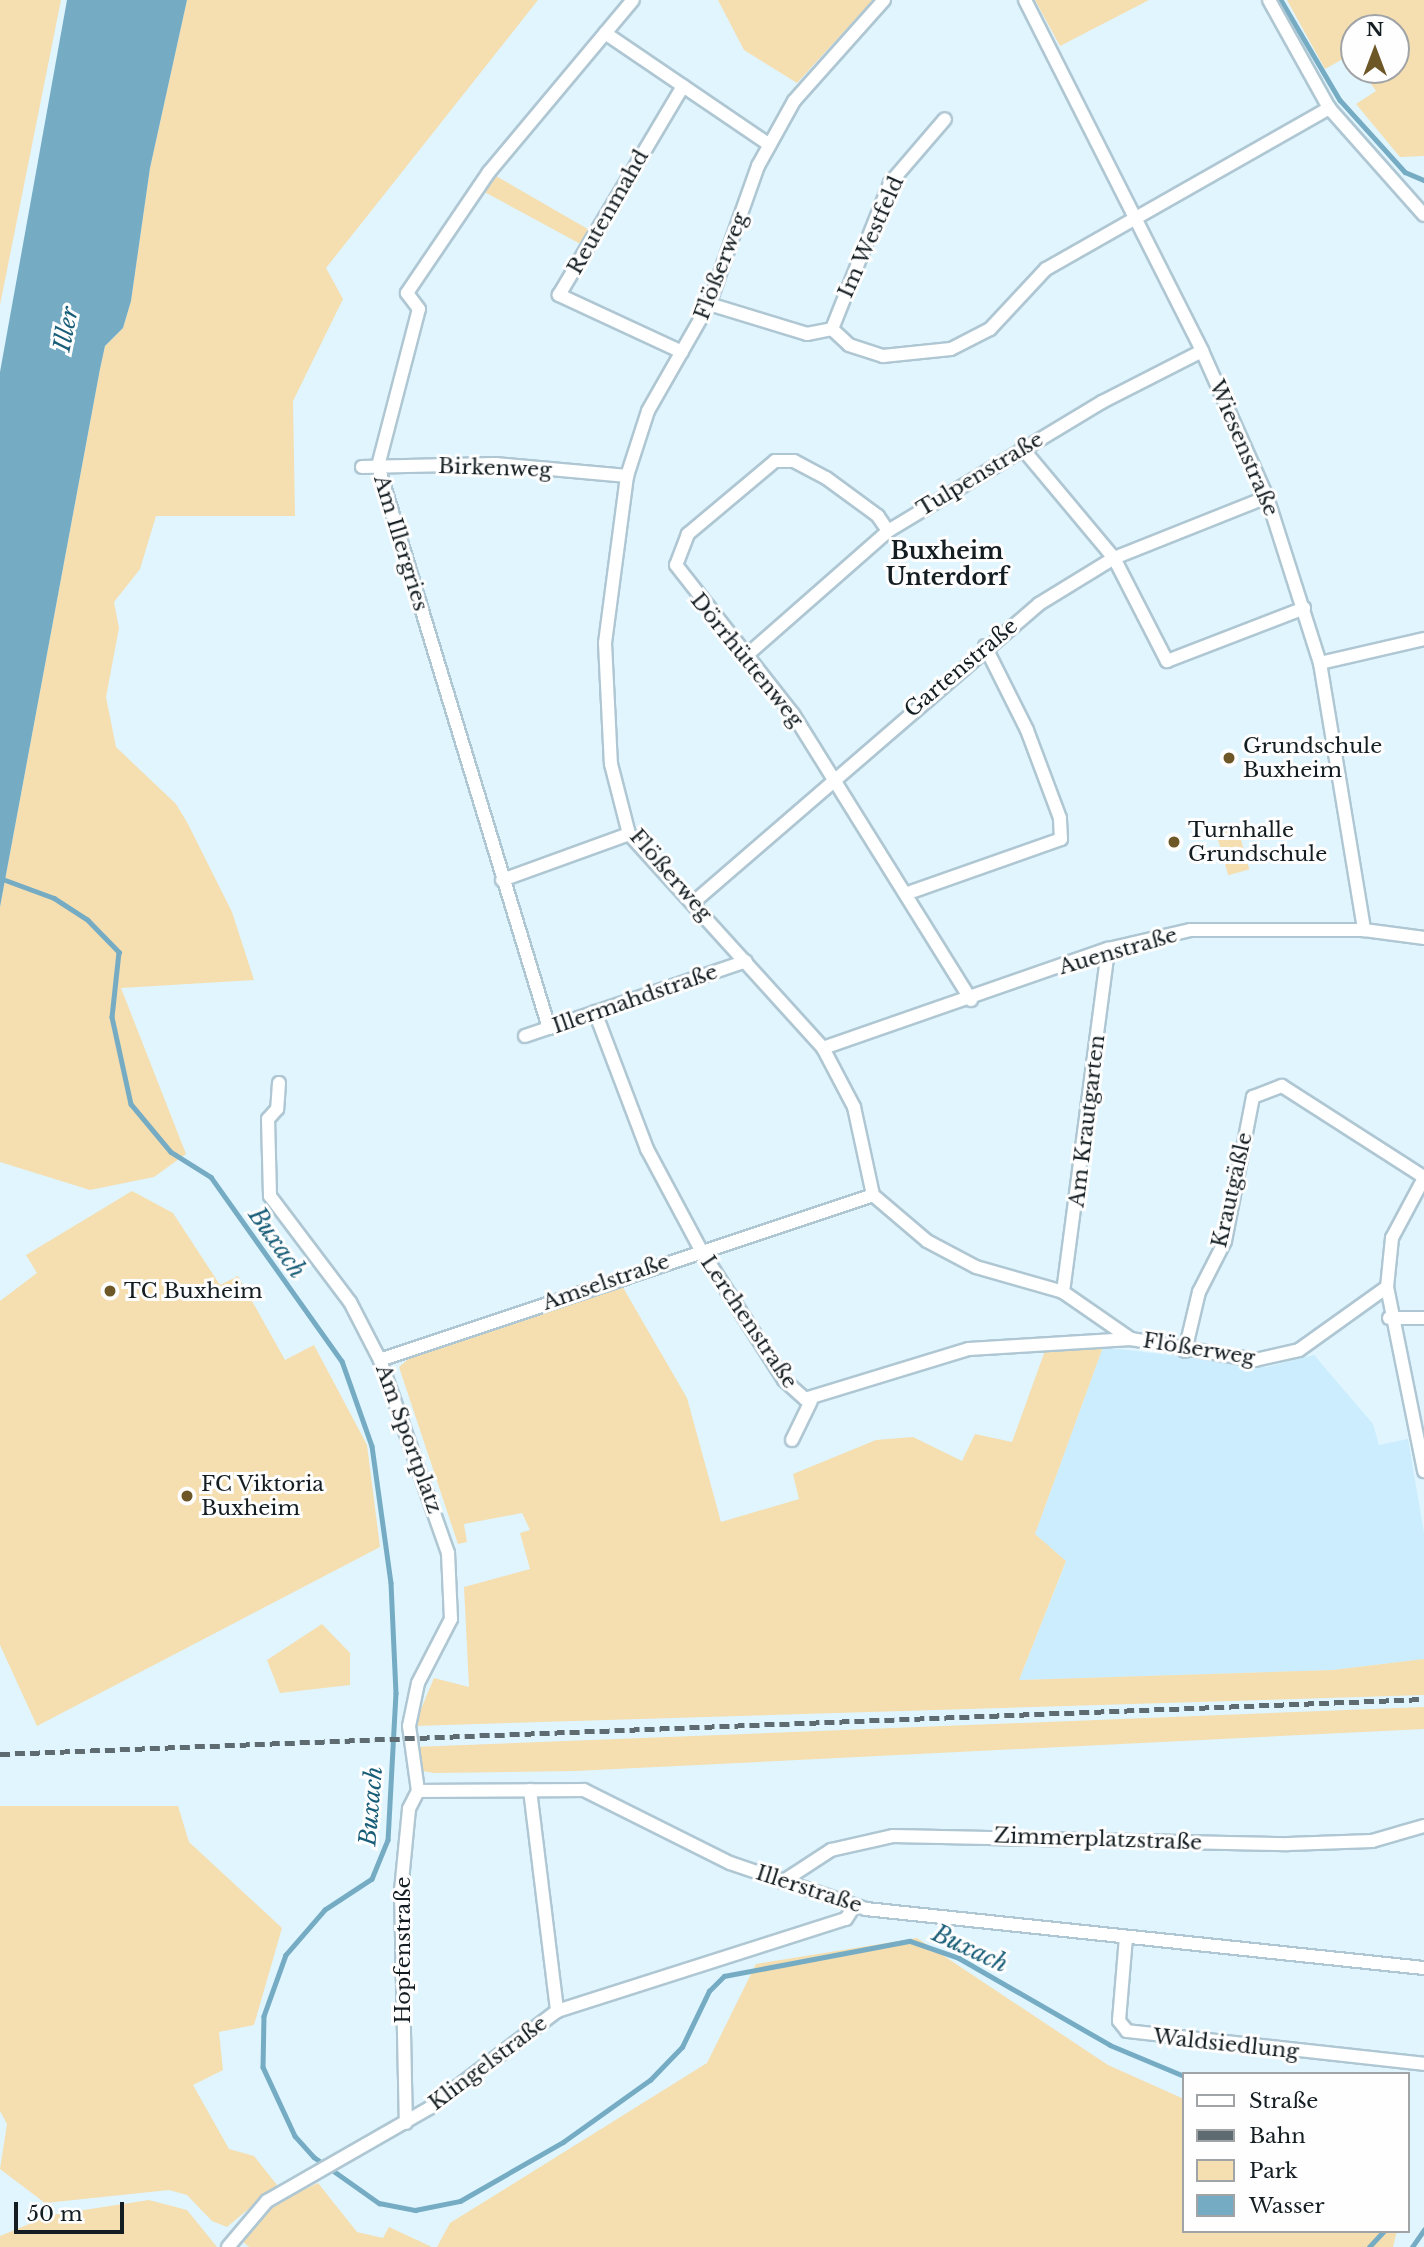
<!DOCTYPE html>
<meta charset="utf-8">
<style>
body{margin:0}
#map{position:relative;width:1424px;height:2247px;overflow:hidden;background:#e0f5fe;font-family:"Libre Baskerville",serif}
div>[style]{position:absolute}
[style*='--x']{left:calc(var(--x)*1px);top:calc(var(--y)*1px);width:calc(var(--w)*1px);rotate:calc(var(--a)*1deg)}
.built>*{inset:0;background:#cbedfd}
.green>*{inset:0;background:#f5deb0;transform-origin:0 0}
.water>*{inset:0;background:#75acc4}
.stream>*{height:4.5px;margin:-2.25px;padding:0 2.25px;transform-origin:2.25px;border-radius:2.25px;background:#75acc4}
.roads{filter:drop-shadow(2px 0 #afc7d3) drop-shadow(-2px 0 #afc7d3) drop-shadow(0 2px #afc7d3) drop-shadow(0 -2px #afc7d3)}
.minor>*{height:12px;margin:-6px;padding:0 6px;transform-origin:6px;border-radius:6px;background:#fff}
.rail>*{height:4.5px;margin-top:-2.25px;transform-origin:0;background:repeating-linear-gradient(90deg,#5e6b71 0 10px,transparent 0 15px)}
.dots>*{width:19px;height:19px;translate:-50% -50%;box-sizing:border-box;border:4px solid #fefefe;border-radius:50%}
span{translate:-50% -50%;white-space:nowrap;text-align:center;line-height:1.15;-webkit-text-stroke:6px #fefefe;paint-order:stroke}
.street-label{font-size:21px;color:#141d21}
.poi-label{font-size:21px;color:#141d21}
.left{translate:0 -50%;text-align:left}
.water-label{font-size:23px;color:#185d77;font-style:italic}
.neighbourhood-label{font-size:23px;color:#141d21;font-weight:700}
.legend{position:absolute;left:1182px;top:2072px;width:228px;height:161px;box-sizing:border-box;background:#fefefe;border:2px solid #a0a4a6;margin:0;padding:9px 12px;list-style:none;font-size:21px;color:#141d21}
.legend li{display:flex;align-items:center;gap:14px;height:35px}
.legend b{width:35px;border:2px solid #a0a4a6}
.north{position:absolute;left:1340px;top:14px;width:70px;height:70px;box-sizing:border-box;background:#fefefe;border:2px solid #a0a4a6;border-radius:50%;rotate:0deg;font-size:19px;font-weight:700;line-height:28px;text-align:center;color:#141d21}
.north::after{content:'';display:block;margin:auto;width:24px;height:32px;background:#6e5727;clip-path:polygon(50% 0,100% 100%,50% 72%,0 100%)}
.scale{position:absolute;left:14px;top:2202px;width:110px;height:32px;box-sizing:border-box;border:4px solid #141d21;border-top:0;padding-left:9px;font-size:21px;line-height:24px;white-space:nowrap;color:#141d21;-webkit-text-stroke:5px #fefefe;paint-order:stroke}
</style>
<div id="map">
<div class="built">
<div style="clip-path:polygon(1103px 1347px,1267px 1367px,1314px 1355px,1373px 1424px,1379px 1445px,1408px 1439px,1424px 1533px,1424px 1659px,1333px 1670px,1019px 1680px,1066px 1562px,1035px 1534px)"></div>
</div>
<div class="green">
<div style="clip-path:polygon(0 0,61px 0,0 305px)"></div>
<div style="clip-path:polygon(187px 0,538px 0,326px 268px,343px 299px,293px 401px,295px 516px,156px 516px,140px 569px,114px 602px,119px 628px,106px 697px,116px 747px,176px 804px,188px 824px,232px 912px,254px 980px,121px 988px,186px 1154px,154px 1177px,90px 1190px,0 1162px,0 907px,100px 369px,105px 346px,123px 328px,131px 301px,150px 168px)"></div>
<div style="clip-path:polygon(718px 0,873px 0,797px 83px,744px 50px)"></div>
<div style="clip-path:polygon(1035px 0,1149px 0,1060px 46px)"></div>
<div style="clip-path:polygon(1287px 0,1424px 0,1424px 156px,1400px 157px,1356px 104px,1376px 91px,1361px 70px,1396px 70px,1396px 28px,1354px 28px,1354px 60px,1350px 55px,1325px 69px)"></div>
<div style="clip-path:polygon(489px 172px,593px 232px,586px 247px,477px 188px)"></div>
<div style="left:1237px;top:826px;width:45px;height:22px;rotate:74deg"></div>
<div style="clip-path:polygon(132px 1191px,173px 1213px,220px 1285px,238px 1276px,285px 1360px,314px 1345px,367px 1445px,380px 1547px,37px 1726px,0 1645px,0 1301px,37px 1273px,26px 1255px)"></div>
<div style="clip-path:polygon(621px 1284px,687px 1398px,721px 1522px,799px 1499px,793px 1474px,876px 1440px,913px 1437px,962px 1461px,975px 1434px,1012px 1442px,1046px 1348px,1103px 1347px,1035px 1534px,1066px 1561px,1019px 1680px,1333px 1670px,1424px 1659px,1424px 1695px,414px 1726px,434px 1678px,469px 1687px,464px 1587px,530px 1569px,520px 1533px,530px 1530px,522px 1513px,464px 1524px,467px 1542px,458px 1544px,399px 1367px,412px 1356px)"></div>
<div style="clip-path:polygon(322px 1624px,350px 1653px,350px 1685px,280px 1693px,267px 1660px)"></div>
<div style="clip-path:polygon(1424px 1707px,1424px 1729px,575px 1771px,434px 1773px,417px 1770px,414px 1747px)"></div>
<div style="clip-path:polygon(0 1806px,178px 1806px,189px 1842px,282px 1928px,254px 2025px,219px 2032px,223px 2070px,193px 2085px,229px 2149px,254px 2156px,277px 2185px,227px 2227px,212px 2221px,187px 2195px,169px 2190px,45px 2203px,0 2169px,7px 2124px,0 2111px)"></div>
<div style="clip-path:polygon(917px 1938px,1108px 2065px,1184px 2099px,1184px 2231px,1397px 2231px,1393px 2247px,437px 2247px,450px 2223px,707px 2063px,756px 1964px)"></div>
<div style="clip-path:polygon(318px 2183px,357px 2232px,383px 2238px,389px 2227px,432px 2247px,249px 2247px,240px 2239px,272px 2204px)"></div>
<div style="clip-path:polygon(149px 2200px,187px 2210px,217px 2247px,0 2247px,0 2236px,51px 2215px)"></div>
</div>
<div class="water">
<div style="clip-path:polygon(67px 0,187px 0,150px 168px,131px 301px,123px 328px,105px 346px,100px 369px,0 907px,0 372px)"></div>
</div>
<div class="stream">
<div style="--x:1281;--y:0;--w:116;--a:59.5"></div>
<div style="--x:1340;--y:100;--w:97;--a:47.9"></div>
<div style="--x:1405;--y:172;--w:21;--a:23"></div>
<div style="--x:0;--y:878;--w:58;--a:20.3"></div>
<div style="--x:54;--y:898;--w:40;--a:32.9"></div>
<div style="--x:88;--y:920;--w:45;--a:45.9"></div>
<div style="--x:119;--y:952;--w:65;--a:96.1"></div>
<div style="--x:112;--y:1017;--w:89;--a:77.7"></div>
<div style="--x:131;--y:1104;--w:62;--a:50.2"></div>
<div style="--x:171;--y:1152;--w:47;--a:32"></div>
<div style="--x:211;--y:1177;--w:226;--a:54.6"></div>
<div style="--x:342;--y:1361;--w:90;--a:70.6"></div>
<div style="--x:372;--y:1446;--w:138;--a:82.1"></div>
<div style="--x:391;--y:1583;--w:110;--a:87.4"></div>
<div style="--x:396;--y:1693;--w:147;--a:93.1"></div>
<div style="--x:388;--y:1840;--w:42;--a:112.3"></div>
<div style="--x:372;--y:1879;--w:56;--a:146.6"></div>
<div style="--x:325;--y:1910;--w:60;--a:130.9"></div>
<div style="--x:286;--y:1955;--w:65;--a:109.8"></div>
<div style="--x:264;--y:2016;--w:51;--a:91.1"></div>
<div style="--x:263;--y:2067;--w:76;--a:65.1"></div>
<div style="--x:295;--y:2136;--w:28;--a:48"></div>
<div style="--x:314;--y:2157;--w:80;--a:35.3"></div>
<div style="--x:379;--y:2203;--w:37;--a:11"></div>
<div style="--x:415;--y:2210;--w:46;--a:-11.3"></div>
<div style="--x:460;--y:2201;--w:119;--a:-29.8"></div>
<div style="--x:563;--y:2142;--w:107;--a:-35.5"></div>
<div style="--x:650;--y:2080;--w:46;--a:-45.9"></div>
<div style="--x:682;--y:2047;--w:62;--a:-64.3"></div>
<div style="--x:709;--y:1991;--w:21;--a:-45"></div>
<div style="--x:724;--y:1976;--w:189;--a:-10.7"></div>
<div style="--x:910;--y:1941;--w:52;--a:19.1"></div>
<div style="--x:959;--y:1958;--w:174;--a:29.9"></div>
<div style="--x:1110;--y:2045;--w:80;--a:22.7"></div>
<div style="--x:1369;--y:2247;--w:22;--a:-47"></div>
<div style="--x:1412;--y:2247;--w:21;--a:-55"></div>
</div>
<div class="roads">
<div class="minor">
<div style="--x:884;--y:0;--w:135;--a:131.7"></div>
<div style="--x:794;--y:101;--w:74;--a:119"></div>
<div style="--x:758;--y:166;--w:146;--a:109.5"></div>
<div style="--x:709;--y:304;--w:123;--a:119.7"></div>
<div style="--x:648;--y:411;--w:68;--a:107.9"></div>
<div style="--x:627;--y:476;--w:168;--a:97.5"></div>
<div style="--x:605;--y:643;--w:121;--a:87.2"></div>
<div style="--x:611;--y:764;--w:72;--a:75.6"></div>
<div style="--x:629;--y:834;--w:289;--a:47.8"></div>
<div style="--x:823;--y:1048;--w:67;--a:62.3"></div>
<div style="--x:854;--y:1107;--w:90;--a:77.8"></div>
<div style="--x:873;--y:1195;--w:71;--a:40.4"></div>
<div style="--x:927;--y:1241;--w:55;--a:28"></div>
<div style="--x:976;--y:1267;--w:91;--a:16"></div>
<div style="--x:1063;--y:1292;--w:83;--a:34.7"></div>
<div style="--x:1131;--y:1339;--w:126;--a:9.6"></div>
<div style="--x:1255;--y:1360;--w:45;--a:-12.8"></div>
<div style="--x:1299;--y:1350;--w:108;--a:-35.6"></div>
<div style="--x:1025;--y:0;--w:393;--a:63.2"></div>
<div style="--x:1202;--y:351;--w:160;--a:66"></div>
<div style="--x:1267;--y:497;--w:174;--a:72.3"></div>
<div style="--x:1320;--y:663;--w:271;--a:80.6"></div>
<div style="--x:1269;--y:0;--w:124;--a:60.9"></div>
<div style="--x:1329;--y:108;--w:143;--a:48.4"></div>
<div style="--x:605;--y:33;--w:199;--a:34.2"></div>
<div style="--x:709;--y:304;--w:102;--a:17"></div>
<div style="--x:807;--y:334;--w:25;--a:-11"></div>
<div style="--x:832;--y:329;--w:23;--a:43"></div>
<div style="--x:849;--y:345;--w:36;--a:18"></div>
<div style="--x:883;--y:356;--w:68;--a:-5.9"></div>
<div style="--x:951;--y:349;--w:44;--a:-27.1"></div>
<div style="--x:990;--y:329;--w:82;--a:-47"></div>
<div style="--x:1046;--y:269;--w:326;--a:-29.6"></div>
<div style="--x:832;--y:329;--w:157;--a:-68.3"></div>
<div style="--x:890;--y:183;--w:84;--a:-49.3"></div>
<div style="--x:682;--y:352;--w:136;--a:-155.1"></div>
<div style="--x:559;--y:295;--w:243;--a:-59.3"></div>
<div style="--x:1022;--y:448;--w:143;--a:50.1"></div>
<div style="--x:1114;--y:558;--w:116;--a:62.8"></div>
<div style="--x:1167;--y:661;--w:147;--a:-21.1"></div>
<div style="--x:362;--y:467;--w:133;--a:-1.3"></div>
<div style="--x:495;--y:464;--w:133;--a:5.2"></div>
<div style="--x:888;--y:531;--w:18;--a:-124"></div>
<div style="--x:878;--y:516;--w:64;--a:-143.8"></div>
<div style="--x:826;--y:478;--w:36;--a:-152"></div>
<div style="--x:794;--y:461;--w:19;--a:180"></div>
<div style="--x:775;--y:461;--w:114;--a:140"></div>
<div style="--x:688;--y:534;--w:33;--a:111"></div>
<div style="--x:676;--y:565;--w:189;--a:51.9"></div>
<div style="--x:793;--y:714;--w:337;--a:58.1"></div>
<div style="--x:747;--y:655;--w:188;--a:-41.3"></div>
<div style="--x:888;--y:531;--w:250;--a:-31.1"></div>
<div style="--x:1102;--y:402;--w:112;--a:-27"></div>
<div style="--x:1320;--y:663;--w:107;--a:-13"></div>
<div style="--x:502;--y:880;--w:135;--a:-19.9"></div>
<div style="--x:908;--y:893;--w:162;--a:-19.4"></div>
<div style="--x:1061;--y:839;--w:21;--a:-93"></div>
<div style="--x:1060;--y:818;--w:94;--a:-110.6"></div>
<div style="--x:1027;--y:730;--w:94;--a:-116.6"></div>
<div style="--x:695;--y:901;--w:454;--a:-40.8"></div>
<div style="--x:1039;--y:604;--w:88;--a:-31.5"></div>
<div style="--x:1114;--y:558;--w:165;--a:-21.7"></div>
<div style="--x:595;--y:1012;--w:147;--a:69.2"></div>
<div style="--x:647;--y:1149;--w:115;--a:61.9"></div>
<div style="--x:701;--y:1250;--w:154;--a:57.4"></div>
<div style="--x:784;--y:1380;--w:28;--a:42"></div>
<div style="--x:805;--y:1399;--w:171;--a:-17"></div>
<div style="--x:969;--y:1349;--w:162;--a:-3.5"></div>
<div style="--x:549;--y:1028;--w:587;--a:-106.92"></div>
<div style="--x:378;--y:466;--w:162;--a:-75.4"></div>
<div style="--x:419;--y:309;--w:20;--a:-127"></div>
<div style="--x:407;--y:293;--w:146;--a:-55.9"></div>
<div style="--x:489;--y:172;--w:224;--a:-50.1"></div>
<div style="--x:525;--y:1036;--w:233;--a:-18.7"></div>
<div style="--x:823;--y:1048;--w:302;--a:-19.2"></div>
<div style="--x:1108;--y:949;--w:84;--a:-13"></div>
<div style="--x:1190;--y:930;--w:174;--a:0"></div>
<div style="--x:1364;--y:930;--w:61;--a:7.6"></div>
<div style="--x:279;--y:1083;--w:26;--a:94"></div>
<div style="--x:277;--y:1109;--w:13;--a:132"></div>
<div style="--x:268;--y:1119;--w:77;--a:88.5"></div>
<div style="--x:270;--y:1196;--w:133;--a:53"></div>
<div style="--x:350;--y:1302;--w:65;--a:62.7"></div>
<div style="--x:380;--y:1360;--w:205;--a:70.6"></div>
<div style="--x:448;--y:1553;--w:66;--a:87.4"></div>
<div style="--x:451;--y:1619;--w:72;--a:117.3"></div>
<div style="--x:418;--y:1683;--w:44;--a:101.8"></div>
<div style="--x:409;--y:1726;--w:66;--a:82.1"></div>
<div style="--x:418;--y:1791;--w:20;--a:117"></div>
<div style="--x:409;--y:1809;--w:81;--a:95.6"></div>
<div style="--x:401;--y:1890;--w:233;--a:88.8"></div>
<div style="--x:1424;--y:1178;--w:68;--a:118.1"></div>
<div style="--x:1392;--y:1238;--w:49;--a:95.8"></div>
<div style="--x:1387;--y:1287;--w:188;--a:78.6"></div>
<div style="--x:1063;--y:1292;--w:346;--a:-82.5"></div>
<div style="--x:1389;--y:1318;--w:35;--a:0"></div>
<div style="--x:1185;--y:1351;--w:61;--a:-76.7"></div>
<div style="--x:1199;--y:1292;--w:57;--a:-63"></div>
<div style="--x:1225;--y:1241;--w:147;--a:-79"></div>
<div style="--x:1253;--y:1097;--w:31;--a:-21"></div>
<div style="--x:1282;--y:1086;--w:169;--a:32.7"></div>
<div style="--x:380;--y:1360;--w:520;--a:-18.5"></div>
<div style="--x:792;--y:1440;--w:43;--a:-64"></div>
<div style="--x:530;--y:1790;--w:223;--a:83"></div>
<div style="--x:418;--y:1791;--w:166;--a:-0.3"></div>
<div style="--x:584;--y:1790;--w:163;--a:26.6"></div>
<div style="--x:730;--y:1863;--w:144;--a:18.7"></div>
<div style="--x:866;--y:1909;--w:561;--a:6.04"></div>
<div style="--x:782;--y:1882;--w:59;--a:-33.1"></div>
<div style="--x:831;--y:1850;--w:64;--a:-12.7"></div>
<div style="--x:893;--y:1836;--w:395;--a:1.2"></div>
<div style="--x:1288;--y:1844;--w:84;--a:-2"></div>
<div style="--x:1372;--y:1841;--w:54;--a:-16.1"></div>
<div style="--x:1126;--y:1937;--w:84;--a:94.8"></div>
<div style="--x:1119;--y:2021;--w:13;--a:51"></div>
<div style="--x:1127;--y:2031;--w:299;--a:6.3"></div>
<div style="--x:228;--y:2247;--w:60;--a:-49.7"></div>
<div style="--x:267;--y:2201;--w:189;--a:-29.8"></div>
<div style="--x:431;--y:2107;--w:158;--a:-37.3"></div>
<div style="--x:557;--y:2011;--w:303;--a:-17.7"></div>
<div style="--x:846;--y:1919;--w:15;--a:-58"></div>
</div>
</div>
<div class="rail">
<div style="--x:0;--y:1754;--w:1425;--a:-2.21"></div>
</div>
<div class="dots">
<div style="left:1229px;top:758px;background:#6e5727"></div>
<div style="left:1174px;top:842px;background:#6e5727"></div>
<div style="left:110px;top:1291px;background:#6e5727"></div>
<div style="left:187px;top:1496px;background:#6e5727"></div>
</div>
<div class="street-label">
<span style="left:608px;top:212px;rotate:-60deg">Reutenmahd</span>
<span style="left:871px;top:237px;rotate:-66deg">Im Westfeld</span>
<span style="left:721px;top:266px;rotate:-69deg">Flößerweg</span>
<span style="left:1244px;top:448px;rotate:67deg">Wiesenstraße</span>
<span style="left:495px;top:468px;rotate:2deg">Birkenweg</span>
<span style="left:980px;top:474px;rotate:-31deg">Tulpenstraße</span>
<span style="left:401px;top:543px;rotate:73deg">Am Illergries</span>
<span style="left:747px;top:660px;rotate:51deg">Dörrhüttenweg</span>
<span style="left:961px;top:668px;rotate:-40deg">Gartenstraße</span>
<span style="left:671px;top:875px;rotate:49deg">Flößerweg</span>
<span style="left:1118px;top:951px;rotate:-16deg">Auenstraße</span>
<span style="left:635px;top:999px;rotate:-19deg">Illermahdstraße</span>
<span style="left:1087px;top:1121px;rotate:-83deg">Am Krautgarten</span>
<span style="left:1232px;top:1190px;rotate:-77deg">Krautgäßle</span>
<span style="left:606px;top:1282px;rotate:-19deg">Amselstraße</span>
<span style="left:749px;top:1322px;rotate:56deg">Lerchenstraße</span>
<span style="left:1199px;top:1349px;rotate:9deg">Flößerweg</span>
<span style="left:409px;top:1439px;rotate:70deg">Am Sportplatz</span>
<span style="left:1098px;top:1839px;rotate:2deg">Zimmerplatzstraße</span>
<span style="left:809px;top:1889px;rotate:18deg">Illerstraße</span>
<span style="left:403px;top:1950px;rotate:-90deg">Hopfenstraße</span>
<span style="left:1226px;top:2044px;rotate:6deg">Waldsiedlung</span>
<span style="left:488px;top:2063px;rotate:-37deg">Klingelstraße</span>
</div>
<div class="poi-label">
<span class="left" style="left:1243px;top:758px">Grundschule<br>Buxheim</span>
<span class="left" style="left:1188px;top:842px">Turnhalle<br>Grundschule</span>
<span class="left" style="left:124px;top:1291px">TC Buxheim</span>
<span class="left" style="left:201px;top:1496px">FC Viktoria<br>Buxheim</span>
</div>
<div class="water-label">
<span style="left:66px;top:329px;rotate:-79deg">Iller</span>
<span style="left:277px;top:1243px;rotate:55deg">Buxach</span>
<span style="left:371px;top:1806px;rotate:-85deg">Buxach</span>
<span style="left:970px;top:1949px;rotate:25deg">Buxach</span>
</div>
<div class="neighbourhood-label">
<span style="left:947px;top:564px">Buxheim<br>Unterdorf</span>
</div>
<ul class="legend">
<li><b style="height:9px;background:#fff"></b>Straße</li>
<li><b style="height:9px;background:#5e6b71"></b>Bahn</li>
<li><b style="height:19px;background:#f5deb0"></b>Park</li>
<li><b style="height:19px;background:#75acc4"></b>Wasser</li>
</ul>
<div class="north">N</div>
<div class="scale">50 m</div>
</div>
